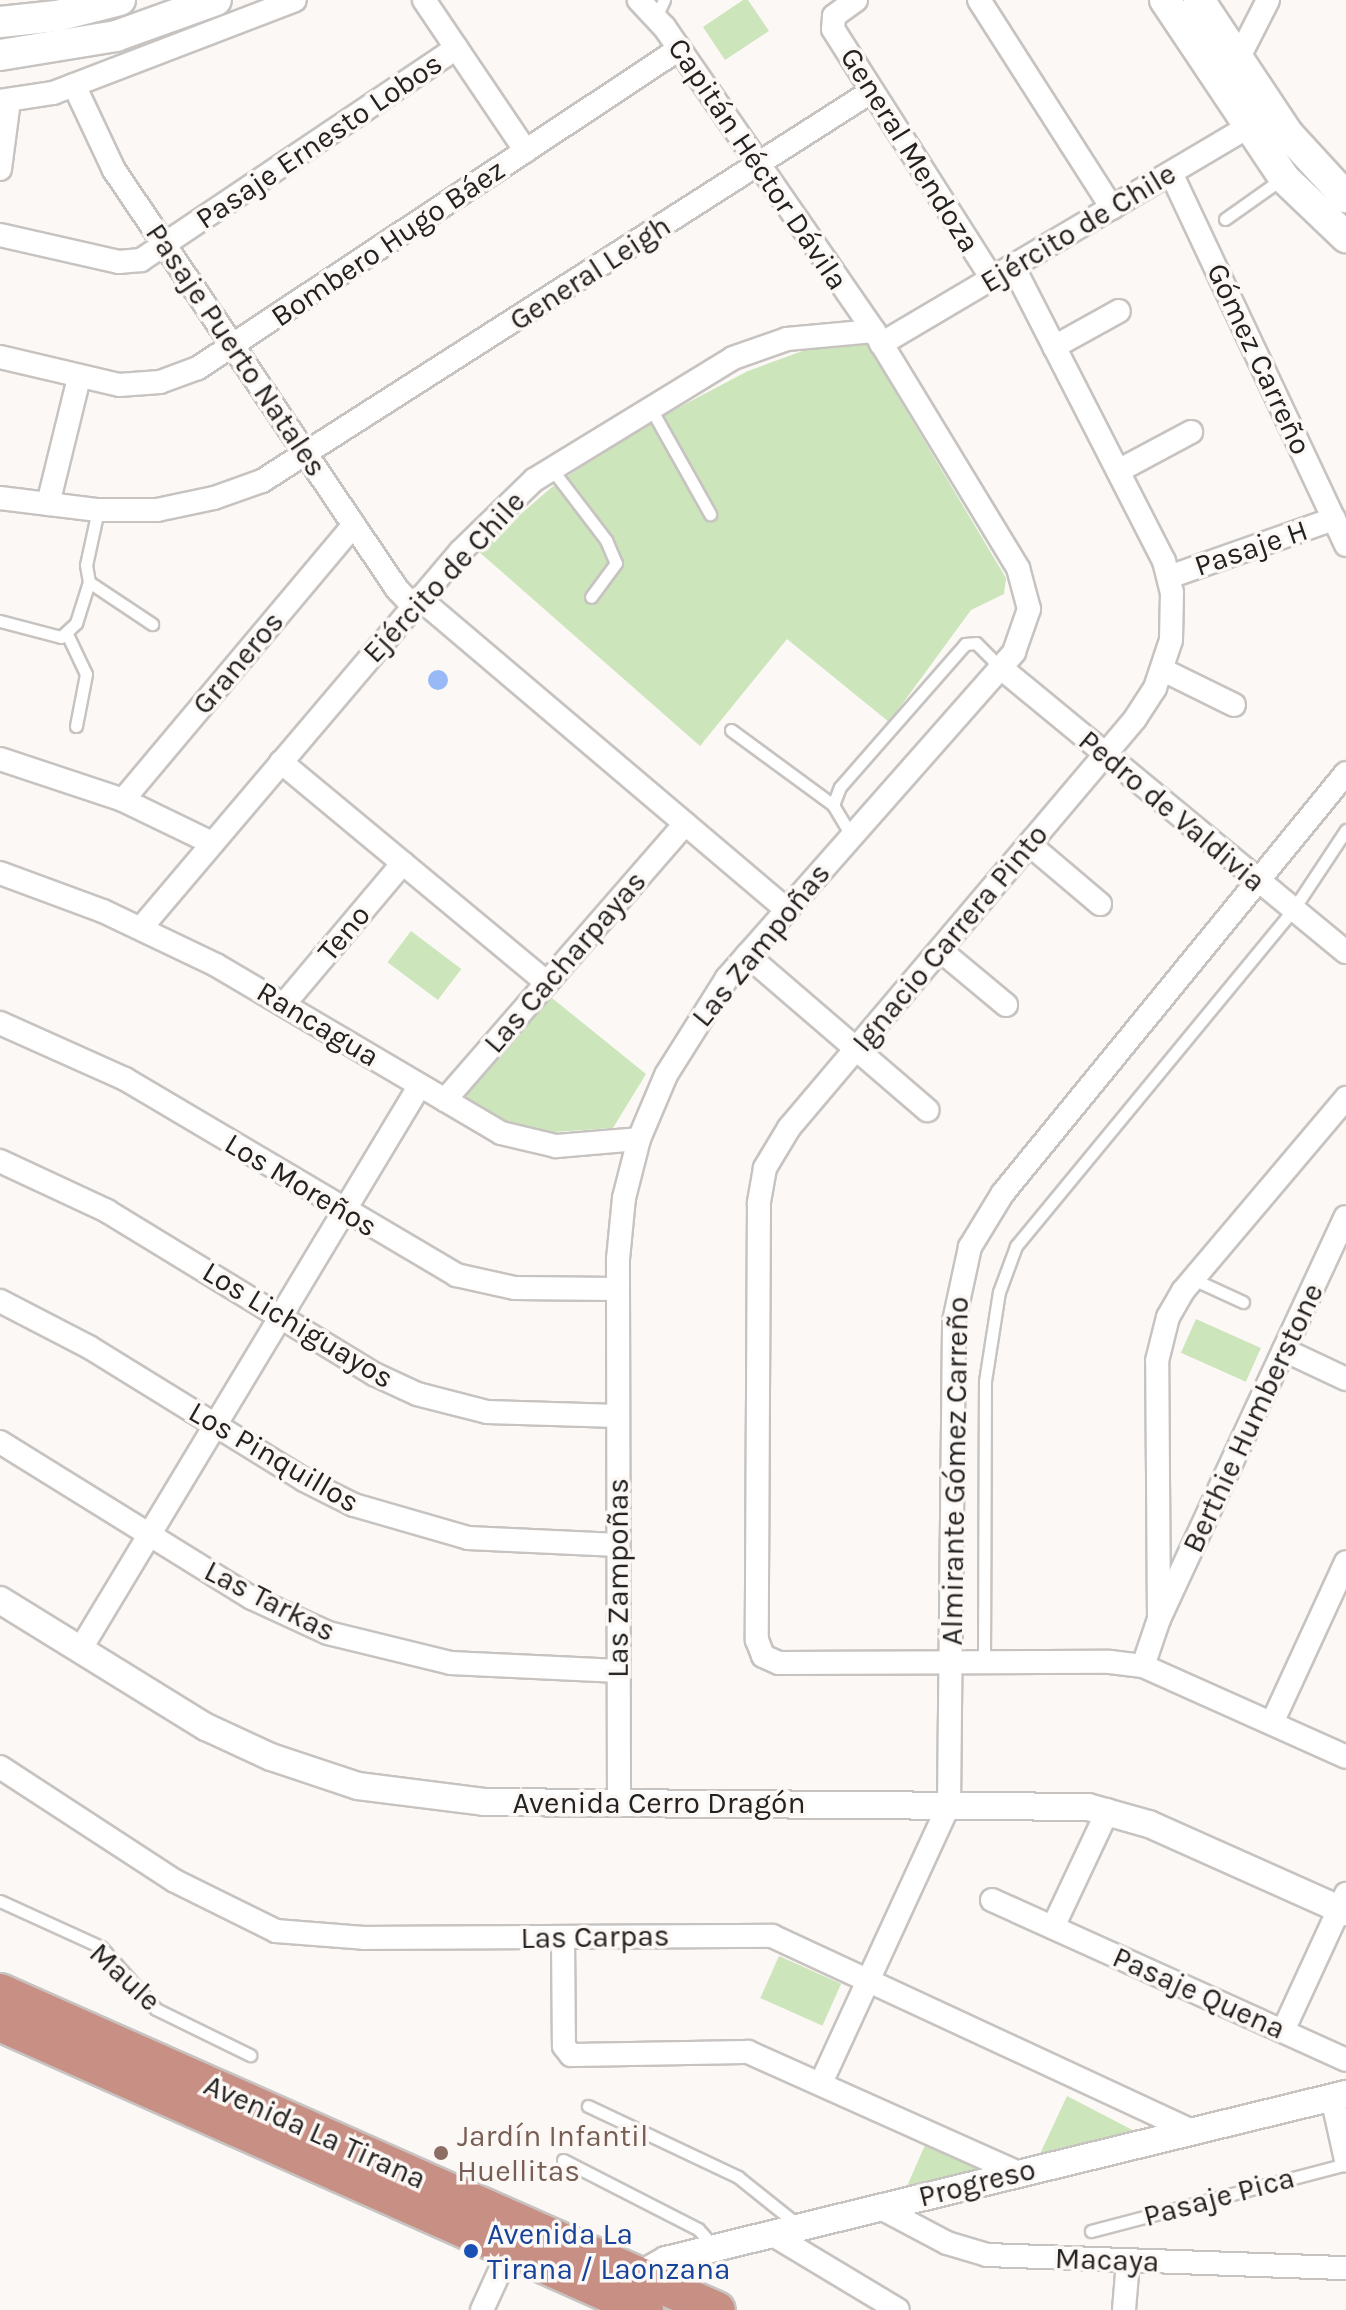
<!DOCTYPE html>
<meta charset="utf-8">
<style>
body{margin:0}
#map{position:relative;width:1346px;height:2310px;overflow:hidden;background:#fcf8f6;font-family:Karla,sans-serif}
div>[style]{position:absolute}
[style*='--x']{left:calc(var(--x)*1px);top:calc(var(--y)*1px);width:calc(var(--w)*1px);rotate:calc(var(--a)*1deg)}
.green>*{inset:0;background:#cce5bb;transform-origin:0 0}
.water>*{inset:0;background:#98b9f5}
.round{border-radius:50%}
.roads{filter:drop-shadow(2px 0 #c7c3c0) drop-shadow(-2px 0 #c7c3c0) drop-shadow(0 2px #c7c3c0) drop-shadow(0 -2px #c7c3c0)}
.service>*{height:11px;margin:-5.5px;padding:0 5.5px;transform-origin:5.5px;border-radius:5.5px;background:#fff}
.minor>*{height:22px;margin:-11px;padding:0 11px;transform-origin:11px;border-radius:11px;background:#fff}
.tertiary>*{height:26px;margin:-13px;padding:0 13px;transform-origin:13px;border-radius:13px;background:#fff}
.secondary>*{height:30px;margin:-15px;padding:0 15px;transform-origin:15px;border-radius:15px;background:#fff}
.trunk>*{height:36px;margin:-18px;padding:0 18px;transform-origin:18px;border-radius:18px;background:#c88f84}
.dots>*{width:22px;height:22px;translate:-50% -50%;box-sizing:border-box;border:4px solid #fcf8f6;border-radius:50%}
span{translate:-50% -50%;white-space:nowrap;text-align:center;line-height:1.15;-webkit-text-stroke:7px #fcf8f6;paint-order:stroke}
.street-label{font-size:30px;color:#232221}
.education-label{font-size:30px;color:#785e54}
.left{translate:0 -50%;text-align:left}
.transit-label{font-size:30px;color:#164399}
</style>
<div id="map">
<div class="green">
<div style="clip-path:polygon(743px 0,748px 0,769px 31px,725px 60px,703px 27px)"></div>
<div style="clip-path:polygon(866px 343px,1006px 578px,1004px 594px,971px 610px,889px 722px,787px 639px,700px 746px,478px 551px,552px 487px,630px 433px,748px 371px,808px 349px)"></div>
<div style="left:411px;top:931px;width:63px;height:39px;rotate:37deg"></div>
<div style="clip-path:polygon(547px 994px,646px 1074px,613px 1128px,540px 1133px,496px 1119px,463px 1099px)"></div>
<div style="left:1196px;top:1319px;width:71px;height:37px;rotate:24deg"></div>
<div style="left:779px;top:1956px;width:68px;height:46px;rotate:24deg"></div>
<div style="clip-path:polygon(1067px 2096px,1146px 2137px,1037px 2160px)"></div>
<div style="clip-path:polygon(926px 2143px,978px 2169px,907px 2186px)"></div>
</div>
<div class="water">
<div class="round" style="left:428px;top:670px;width:20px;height:20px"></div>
</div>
<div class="roads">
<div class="service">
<div style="--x:656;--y:17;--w:19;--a:-65"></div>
<div style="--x:1225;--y:219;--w:71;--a:-35.3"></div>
<div style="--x:650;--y:407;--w:123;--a:60.7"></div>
<div style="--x:551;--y:468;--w:91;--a:52.6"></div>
<div style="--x:606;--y:540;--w:25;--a:67"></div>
<div style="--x:616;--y:563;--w:42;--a:126.3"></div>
<div style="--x:98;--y:510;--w:56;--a:102.3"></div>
<div style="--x:86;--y:565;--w:17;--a:80"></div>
<div style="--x:89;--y:582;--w:76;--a:33.7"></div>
<div style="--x:0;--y:621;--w:63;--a:14.7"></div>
<div style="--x:61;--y:637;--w:21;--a:-43"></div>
<div style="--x:76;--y:623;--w:43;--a:-72.4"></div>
<div style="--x:67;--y:634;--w:44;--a:64.6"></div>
<div style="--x:86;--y:674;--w:53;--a:100.9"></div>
<div style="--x:731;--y:730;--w:127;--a:36.3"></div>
<div style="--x:851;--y:835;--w:35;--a:-121"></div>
<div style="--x:833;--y:805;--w:19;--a:-69"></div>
<div style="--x:840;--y:787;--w:190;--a:-48.8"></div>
<div style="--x:965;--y:644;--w:11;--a:-5"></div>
<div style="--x:976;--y:643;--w:34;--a:45"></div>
<div style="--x:1193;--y:1279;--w:55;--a:24.7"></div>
<div style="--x:984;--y:1662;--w:281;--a:-89.8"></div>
<div style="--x:985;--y:1381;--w:90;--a:-81.1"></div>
<div style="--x:999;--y:1292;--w:49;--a:-69.7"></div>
<div style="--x:1016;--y:1246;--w:435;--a:-50.5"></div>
<div style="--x:1293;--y:910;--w:96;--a:-56.5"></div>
<div style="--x:0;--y:1901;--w:111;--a:24.5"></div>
<div style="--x:101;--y:1947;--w:83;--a:48.4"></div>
<div style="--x:156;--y:2009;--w:105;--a:26.1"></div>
<div style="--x:588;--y:2106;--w:166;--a:25.3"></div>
<div style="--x:738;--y:2177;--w:77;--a:38.7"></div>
<div style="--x:563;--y:2160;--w:152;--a:27.1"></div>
<div style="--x:698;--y:2229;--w:24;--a:48"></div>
<div style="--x:1091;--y:2231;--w:264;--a:-14.7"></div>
</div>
<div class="minor">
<div style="--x:424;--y:0;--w:182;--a:56"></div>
<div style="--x:856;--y:0;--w:27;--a:144"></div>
<div style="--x:834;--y:16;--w:13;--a:94"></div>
<div style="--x:833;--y:29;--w:296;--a:57.5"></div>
<div style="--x:979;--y:0;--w:247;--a:57.4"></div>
<div style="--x:1238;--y:59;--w:66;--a:-63"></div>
<div style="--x:74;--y:85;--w:94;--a:64.8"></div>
<div style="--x:114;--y:170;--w:506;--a:55.96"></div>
<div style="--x:397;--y:589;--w:23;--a:47"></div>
<div style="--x:0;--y:101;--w:54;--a:-8.6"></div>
<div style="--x:53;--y:93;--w:259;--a:-21"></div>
<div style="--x:0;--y:169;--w:69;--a:-82.5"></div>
<div style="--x:1171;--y:173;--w:411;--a:64.8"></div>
<div style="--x:0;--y:235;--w:122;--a:12.8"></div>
<div style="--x:119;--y:262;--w:22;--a:-5"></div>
<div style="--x:141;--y:260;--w:380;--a:-33.9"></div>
<div style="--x:1013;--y:266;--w:331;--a:62.9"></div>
<div style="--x:1164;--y:561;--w:32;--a:76"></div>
<div style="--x:1172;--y:592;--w:48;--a:91.2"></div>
<div style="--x:1171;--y:640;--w:51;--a:108.4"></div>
<div style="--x:1155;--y:688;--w:37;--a:123"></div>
<div style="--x:1135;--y:719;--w:536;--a:130.23"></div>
<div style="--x:789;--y:1128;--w:47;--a:121"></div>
<div style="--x:765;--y:1168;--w:36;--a:100"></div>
<div style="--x:759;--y:1203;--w:437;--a:90.3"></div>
<div style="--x:757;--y:1640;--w:17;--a:69"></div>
<div style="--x:763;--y:1656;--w:17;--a:24"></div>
<div style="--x:779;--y:1663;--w:331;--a:-0.2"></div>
<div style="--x:1110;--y:1662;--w:33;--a:7"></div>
<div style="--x:1143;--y:1666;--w:222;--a:24.1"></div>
<div style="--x:881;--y:344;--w:442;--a:-30.6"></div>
<div style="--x:1054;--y:347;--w:74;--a:-29"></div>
<div style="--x:0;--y:357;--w:122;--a:13.2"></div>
<div style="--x:119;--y:385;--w:41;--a:-4.2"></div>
<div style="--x:160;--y:382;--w:40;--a:-20.2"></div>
<div style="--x:198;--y:368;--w:577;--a:-33.55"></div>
<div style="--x:1118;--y:471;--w:83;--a:-28.1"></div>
<div style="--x:0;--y:498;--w:99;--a:7"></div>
<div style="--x:98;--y:510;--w:59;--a:0"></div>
<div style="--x:157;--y:510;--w:58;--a:-11.9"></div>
<div style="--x:214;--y:498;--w:51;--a:-19.5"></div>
<div style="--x:262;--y:481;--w:724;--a:-32.59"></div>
<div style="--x:48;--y:504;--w:130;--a:-76.2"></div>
<div style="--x:1169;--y:577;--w:175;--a:-19.4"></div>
<div style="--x:419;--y:598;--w:481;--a:40.3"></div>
<div style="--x:1000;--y:667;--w:448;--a:39.5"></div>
<div style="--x:1163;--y:670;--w:79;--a:26.2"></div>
<div style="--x:0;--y:759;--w:130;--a:18.4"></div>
<div style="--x:123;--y:800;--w:99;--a:25.8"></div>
<div style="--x:281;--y:762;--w:346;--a:39.7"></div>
<div style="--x:123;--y:800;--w:359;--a:-50"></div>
<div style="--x:1029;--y:844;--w:93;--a:40.2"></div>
<div style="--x:0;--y:873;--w:110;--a:20.3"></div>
<div style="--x:103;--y:911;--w:125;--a:25.5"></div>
<div style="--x:216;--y:965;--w:331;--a:30.5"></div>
<div style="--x:501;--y:1133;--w:57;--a:13.3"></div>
<div style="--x:556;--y:1146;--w:83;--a:-4.8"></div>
<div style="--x:141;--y:928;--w:494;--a:-49.7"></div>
<div style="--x:461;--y:551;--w:102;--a:-44.2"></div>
<div style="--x:534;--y:480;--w:233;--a:-31.5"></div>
<div style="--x:733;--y:358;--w:57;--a:-19.4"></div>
<div style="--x:787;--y:339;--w:87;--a:-5.3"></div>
<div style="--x:940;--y:950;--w:86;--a:39.8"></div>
<div style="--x:747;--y:955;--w:238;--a:40.7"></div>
<div style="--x:285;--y:1003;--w:183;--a:-49.9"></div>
<div style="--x:0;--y:1023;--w:137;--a:24.1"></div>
<div style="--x:125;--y:1079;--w:385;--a:30.6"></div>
<div style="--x:456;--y:1275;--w:60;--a:12.4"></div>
<div style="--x:515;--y:1288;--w:102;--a:0.6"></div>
<div style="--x:445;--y:1100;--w:366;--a:-49"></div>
<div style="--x:0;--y:1161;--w:118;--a:25"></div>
<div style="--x:107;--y:1211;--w:313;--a:31.4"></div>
<div style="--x:374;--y:1374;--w:47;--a:24.9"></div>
<div style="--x:417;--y:1394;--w:72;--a:14.4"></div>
<div style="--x:487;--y:1412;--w:131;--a:1.7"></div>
<div style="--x:0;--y:1301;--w:100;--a:27.3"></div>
<div style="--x:89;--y:1347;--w:253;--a:31.7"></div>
<div style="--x:304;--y:1480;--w:56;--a:26.6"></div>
<div style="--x:354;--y:1505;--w:119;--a:16.1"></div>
<div style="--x:468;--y:1538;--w:150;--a:2.7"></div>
<div style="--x:1284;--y:1350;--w:68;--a:25.1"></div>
<div style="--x:0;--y:1442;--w:296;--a:31.8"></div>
<div style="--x:252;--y:1598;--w:84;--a:24.7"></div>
<div style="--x:328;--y:1633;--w:127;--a:13.7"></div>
<div style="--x:451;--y:1663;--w:168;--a:2.7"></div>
<div style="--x:1159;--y:1619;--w:258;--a:-90.4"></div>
<div style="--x:1157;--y:1361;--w:45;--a:-76"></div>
<div style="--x:1168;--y:1317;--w:30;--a:-60"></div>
<div style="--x:1183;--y:1291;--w:253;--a:-49.8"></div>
<div style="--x:80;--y:1650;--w:659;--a:-58.96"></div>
<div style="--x:1143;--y:1666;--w:50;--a:-71.2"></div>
<div style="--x:1159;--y:1619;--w:443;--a:-65.1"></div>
<div style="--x:1272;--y:1723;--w:177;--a:-65.3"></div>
<div style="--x:0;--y:1767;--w:209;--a:33.1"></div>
<div style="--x:175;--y:1881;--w:113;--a:26.3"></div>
<div style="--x:276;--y:1931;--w:88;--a:4.5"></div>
<div style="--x:364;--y:1938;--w:408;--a:-0.3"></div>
<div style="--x:772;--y:1936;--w:463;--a:24.9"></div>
<div style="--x:619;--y:1804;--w:545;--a:-90.11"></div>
<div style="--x:618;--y:1259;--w:61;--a:-84.4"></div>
<div style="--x:624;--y:1198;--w:61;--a:-75.7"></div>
<div style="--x:639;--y:1139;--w:69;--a:-67.1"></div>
<div style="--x:666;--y:1075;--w:115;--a:-57.8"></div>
<div style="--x:727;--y:978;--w:434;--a:-48.6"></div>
<div style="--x:1014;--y:652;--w:46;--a:-70.8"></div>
<div style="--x:1029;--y:609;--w:42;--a:-105"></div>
<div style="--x:1018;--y:568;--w:277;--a:-121.3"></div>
<div style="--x:874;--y:331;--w:369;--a:-124.6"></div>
<div style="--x:664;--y:27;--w:37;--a:-133"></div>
<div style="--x:992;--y:1900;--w:388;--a:24.3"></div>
<div style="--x:1053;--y:1927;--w:129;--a:-64.8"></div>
<div style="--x:563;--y:1938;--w:108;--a:89.5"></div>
<div style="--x:564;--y:2046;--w:11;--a:52"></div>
<div style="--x:571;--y:2055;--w:177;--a:-1"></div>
<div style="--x:748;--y:2052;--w:296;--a:24.1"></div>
<div style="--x:1283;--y:2031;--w:151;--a:-65.3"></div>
<div style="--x:821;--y:2083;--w:306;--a:-65.3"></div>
<div style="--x:949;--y:1805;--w:484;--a:-89.4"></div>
<div style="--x:954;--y:1321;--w:76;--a:-77.8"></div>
<div style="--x:970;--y:1247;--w:63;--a:-58.6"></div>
<div style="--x:1003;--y:1193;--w:542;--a:-50.76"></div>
<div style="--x:1332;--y:2097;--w:65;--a:77.5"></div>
<div style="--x:879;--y:2207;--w:77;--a:27.9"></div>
<div style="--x:947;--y:2243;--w:42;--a:16.7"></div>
<div style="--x:987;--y:2255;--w:359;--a:2.1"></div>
<div style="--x:770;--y:2233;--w:149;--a:31"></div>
<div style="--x:482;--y:2310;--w:79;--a:-65.4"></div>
<div style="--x:1124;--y:2310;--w:49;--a:-85.3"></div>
</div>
<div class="tertiary">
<div style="--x:0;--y:1600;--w:242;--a:31.7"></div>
<div style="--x:206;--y:1727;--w:72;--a:24.8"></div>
<div style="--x:271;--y:1757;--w:92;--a:18.4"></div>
<div style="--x:358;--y:1786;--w:127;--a:7.2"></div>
<div style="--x:484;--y:1802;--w:604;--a:0.47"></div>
<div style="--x:1088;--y:1807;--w:63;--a:15.6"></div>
<div style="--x:1149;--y:1824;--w:216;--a:24.1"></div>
<div style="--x:635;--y:2289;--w:20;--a:-60"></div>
<div style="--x:645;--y:2272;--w:24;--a:-30"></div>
<div style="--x:666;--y:2260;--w:700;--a:-13.72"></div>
</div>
<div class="secondary">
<div style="--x:1165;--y:0;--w:214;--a:56.2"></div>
<div style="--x:1284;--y:178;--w:86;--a:43.6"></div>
<div style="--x:1199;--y:0;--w:161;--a:56.4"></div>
<div style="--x:1288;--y:134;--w:86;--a:47.4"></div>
<div style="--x:0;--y:22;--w:57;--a:-6"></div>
<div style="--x:57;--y:16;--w:65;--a:-14.3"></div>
<div style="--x:0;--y:55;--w:118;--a:-9.3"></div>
<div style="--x:116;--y:36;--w:106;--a:-19.8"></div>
</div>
<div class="trunk">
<div style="--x:0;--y:1992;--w:784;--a:23.92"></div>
<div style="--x:0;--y:2023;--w:706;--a:23.99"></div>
</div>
</div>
<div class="dots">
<div style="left:441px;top:2153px;background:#8d6e63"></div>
<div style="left:471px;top:2251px;background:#1a4fb4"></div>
</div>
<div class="street-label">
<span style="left:319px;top:141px;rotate:-34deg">Pasaje Ernesto Lobos</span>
<span style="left:910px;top:150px;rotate:58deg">General Mendoza</span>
<span style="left:758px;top:164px;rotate:56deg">Capitán Héctor Dávila</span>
<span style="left:1078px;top:228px;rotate:-31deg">Ejército de Chile</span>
<span style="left:388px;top:243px;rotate:-34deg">Bombero Hugo Báez</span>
<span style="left:590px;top:273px;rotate:-33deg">General Leigh</span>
<span style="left:236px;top:350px;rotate:56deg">Pasaje Puerto Natales</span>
<span style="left:1259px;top:359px;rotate:65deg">Gómez Carreño</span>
<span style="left:1251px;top:548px;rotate:-19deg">Pasaje H</span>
<span style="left:444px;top:577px;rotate:-47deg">Ejército de Chile</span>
<span style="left:238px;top:663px;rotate:-50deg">Graneros</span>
<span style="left:1172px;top:811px;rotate:40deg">Pedro de Valdivia</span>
<span style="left:344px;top:933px;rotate:-50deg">Teno</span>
<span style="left:950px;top:938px;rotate:-50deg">Ignacio Carrera Pinto</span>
<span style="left:761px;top:945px;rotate:-51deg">Las Zampoñas</span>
<span style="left:565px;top:962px;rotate:-49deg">Las Cacharpayas</span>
<span style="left:318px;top:1024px;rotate:31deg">Rancagua</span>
<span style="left:301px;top:1185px;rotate:31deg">Los Moreños</span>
<span style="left:298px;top:1325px;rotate:31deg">Los Lichiguayos</span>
<span style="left:1253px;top:1418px;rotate:-65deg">Berthie Humberstone</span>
<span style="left:274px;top:1457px;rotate:30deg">Los Pinquillos</span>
<span style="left:955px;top:1471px;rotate:-89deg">Almirante Gómez Carreño</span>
<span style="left:618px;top:1578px;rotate:-90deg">Las Zampoñas</span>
<span style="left:270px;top:1601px;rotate:27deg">Las Tarkas</span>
<span style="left:659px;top:1803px">Avenida Cerro Dragón</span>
<span style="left:595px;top:1937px;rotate:-1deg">Las Carpas</span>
<span style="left:125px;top:1977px;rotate:43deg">Maule</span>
<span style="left:1199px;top:1993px;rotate:24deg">Pasaje Quena</span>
<span style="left:315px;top:2132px;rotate:24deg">Avenida La Tirana</span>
<span style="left:977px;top:2183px;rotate:-14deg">Progreso</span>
<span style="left:1219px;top:2197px;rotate:-15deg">Pasaje Pica</span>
<span style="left:1107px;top:2260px;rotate:2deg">Macaya</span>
</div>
<div class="education-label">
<span class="left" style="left:457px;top:2153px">Jardín Infantil<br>Huellitas</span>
</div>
<div class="transit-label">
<span class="left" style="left:487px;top:2251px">Avenida La<br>Tirana / Laonzana</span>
</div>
</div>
